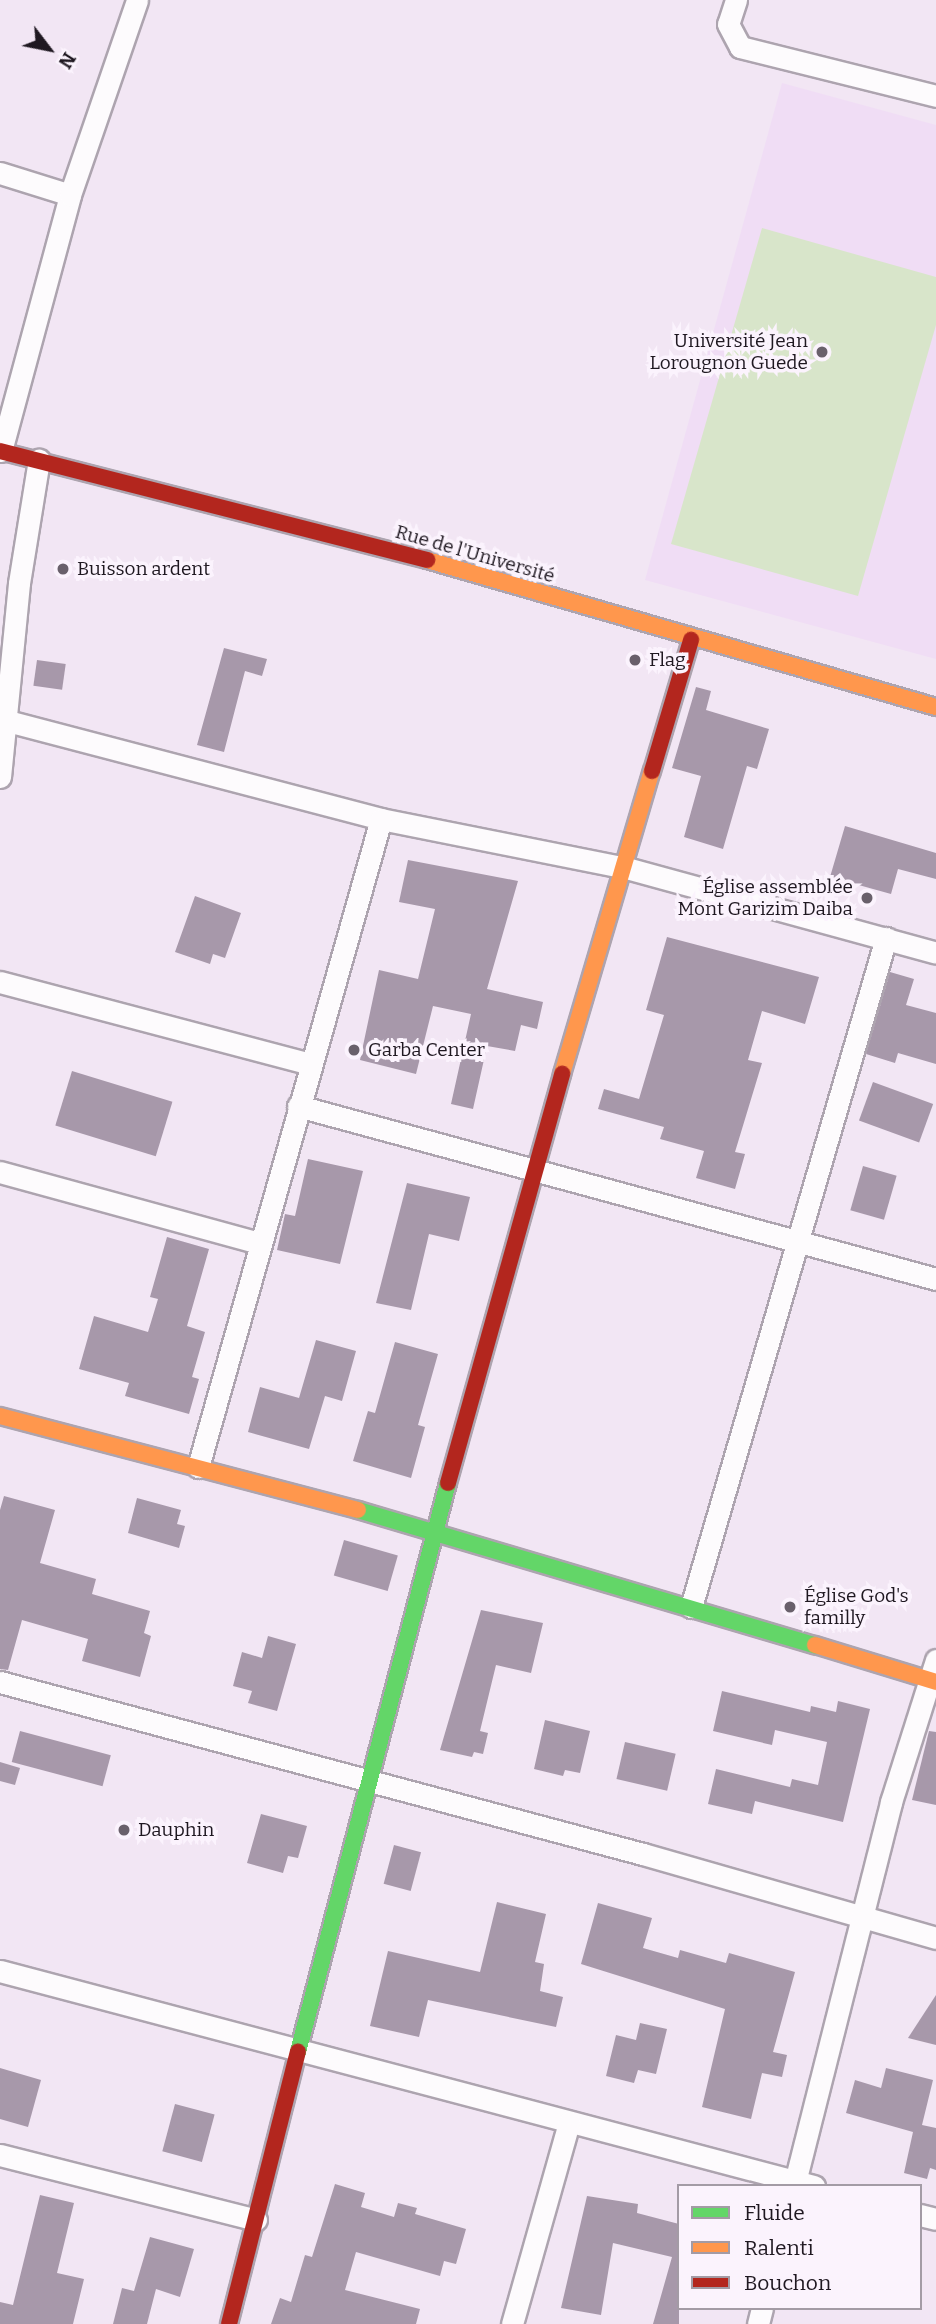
<!DOCTYPE html>
<meta charset="utf-8">
<style>
body{margin:0}
#map{position:relative;width:936px;height:2324px;overflow:hidden;background:#f2e6f4;font-family:Bitter,serif}
div>[style]{position:absolute}
[style*='--x']{left:calc(var(--x)*1px);top:calc(var(--y)*1px);width:calc(var(--w)*1px);rotate:calc(var(--a)*1deg)}
.built>*{inset:0;background:#f0ddf5}
.green>*{inset:0;background:#d8e5ca}
.building>*{inset:0;background:#a798aa;transform-origin:0 0}
.roads{filter:drop-shadow(2px 0 #ada4af) drop-shadow(-2px 0 #ada4af) drop-shadow(0 2px #ada4af) drop-shadow(0 -2px #ada4af)}
.street>*{height:21px;margin:-10.5px;padding:0 10.5px;transform-origin:10.5px;border-radius:10.5px;background:#fdfbfd}
.fast>*{height:16px;margin:-8px;padding:0 8px;transform-origin:8px;border-radius:8px;background:#63d668}
.slow>*{height:16px;margin:-8px;padding:0 8px;transform-origin:8px;border-radius:8px;background:#ff974d}
.jam>*{height:16px;margin:-8px;padding:0 8px;transform-origin:8px;border-radius:8px;background:#b3261e}
.dots>*{width:19px;height:19px;translate:-50% -50%;box-sizing:border-box;border:4px solid #fbf3fd;border-radius:50%}
span{translate:-50% -50%;white-space:nowrap;text-align:center;line-height:1.15;-webkit-text-stroke:7px #fbf3fd;paint-order:stroke}
.poi-label{font-size:19px;color:#1f1821}
.right{translate:-100% -50%;text-align:right}
.left{translate:0 -50%;text-align:left}
.street-label{font-size:19px;color:#1f1821}
.legend{position:absolute;left:677px;top:2184px;width:245px;height:126px;box-sizing:border-box;background:#fbf3fd;border:2px solid #a39ba5;margin:0;padding:9px 12px;list-style:none;font-size:21px;color:#1f1821}
.legend li{display:flex;align-items:center;gap:14px;height:35px}
.legend b{width:35px;border:2px solid #a39ba5}
.north{position:absolute;left:14px;top:14px;width:70px;height:70px;-webkit-text-stroke:5px #fbf3fd;paint-order:stroke;rotate:122deg;font-size:19px;font-weight:700;line-height:28px;text-align:center;color:#1f1821}
.north::after{content:'';display:block;margin:auto;width:24px;height:32px;background:#1f1821;clip-path:polygon(50% 0,100% 100%,50% 72%,0 100%)}
</style>
<div id="map">
<div class="built">
<div style="clip-path:polygon(782px 83px,936px 125px,936px 659px,645px 580px)"></div>
</div>
<div class="green">
<div style="clip-path:polygon(762px 228px,936px 277px,936px 325px,858px 596px,671px 544px)"></div>
</div>
<div class="building">
<div style="clip-path:polygon(224px 648px,267px 659px,262px 676px,245px 671px,224px 752px,197px 745px)"></div>
<div style="left:37px;top:660px;width:29px;height:26px;rotate:8deg"></div>
<div style="clip-path:polygon(696px 687px,711px 691px,706px 710px,769px 729px,757px 769px,747px 766px,723px 849px,684px 837px,701px 776px,672px 768px)"></div>
<div style="clip-path:polygon(845px 826px,936px 853px,936px 879px,898px 869px,891px 894px,830px 877px)"></div>
<div style="clip-path:polygon(408px 860px,518px 881px,487px 989px,543px 1002px,537px 1029px,521px 1025px,515px 1051px,487px 1046px,473px 1109px,451px 1104px,471px 1014px,433px 1006px,416px 1074px,360px 1060px,379px 970px,418px 979px,435px 909px,399px 902px)"></div>
<div style="clip-path:polygon(195px 896px,241px 913px,225px 958px,213px 954px,210px 964px,175px 952px)"></div>
<div style="clip-path:polygon(667px 937px,819px 977px,805px 1024px,762px 1011px,748px 1060px,762px 1063px,735px 1152px,745px 1154px,735px 1189px,696px 1178px,704px 1151px,660px 1139px,664px 1127px,598px 1109px,604px 1089px,639px 1099px,664px 1015px,646px 1010px)"></div>
<div style="clip-path:polygon(890px 972px,914px 979px,906px 1005px,936px 1013px,936px 1064px,898px 1053px,895px 1063px,866px 1054px)"></div>
<div style="left:72px;top:1071px;width:105px;height:57px;rotate:17deg"></div>
<div style="left:873px;top:1082px;width:64px;height:41px;rotate:20deg"></div>
<div style="clip-path:polygon(308px 1159px,363px 1171px,340px 1264px,277px 1250px,285px 1214px,295px 1216px)"></div>
<div style="left:863px;top:1166px;width:35px;height:46px;rotate:16deg"></div>
<div style="clip-path:polygon(407px 1183px,470px 1197px,459px 1241px,429px 1234px,411px 1310px,376px 1303px)"></div>
<div style="clip-path:polygon(167px 1237px,209px 1249px,187px 1326px,205px 1332px,192px 1377px,199px 1379px,189px 1414px,125px 1396px,129px 1383px,79px 1369px,94px 1316px,148px 1332px,158px 1299px,150px 1297px)"></div>
<div style="clip-path:polygon(316px 1340px,356px 1351px,342px 1401px,325px 1396px,309px 1449px,248px 1432px,260px 1387px,299px 1398px)"></div>
<div style="clip-path:polygon(395px 1342px,438px 1354px,418px 1425px,425px 1427px,411px 1478px,353px 1461px,368px 1411px,375px 1413px)"></div>
<div style="clip-path:polygon(4px 1496px,55px 1510px,40px 1563px,96px 1579px,92px 1594px,150px 1611px,144px 1633px,151px 1636px,140px 1677px,82px 1661px,88px 1639px,22px 1620px,8px 1670px,0 1669px,0 1510px)"></div>
<div style="clip-path:polygon(137px 1498px,181px 1510px,177px 1524px,185px 1526px,179px 1548px,128px 1533px)"></div>
<div style="left:344px;top:1540px;width:56px;height:37px;rotate:16deg"></div>
<div style="clip-path:polygon(481px 1610px,543px 1623px,531px 1673px,496px 1665px,480px 1731px,488px 1733px,483px 1754px,474px 1752px,472px 1757px,440px 1750px)"></div>
<div style="clip-path:polygon(268px 1636px,296px 1644px,277px 1711px,248px 1703px,252px 1691px,233px 1686px,242px 1652px,262px 1658px)"></div>
<div style="clip-path:polygon(722px 1691px,810px 1712px,811px 1706px,836px 1712px,838px 1701px,870px 1709px,843px 1822px,755px 1801px,752px 1814px,708px 1804px,716px 1769px,790px 1787px,792px 1779px,818px 1785px,827px 1742px,775px 1730px,772px 1745px,713px 1731px)"></div>
<div style="clip-path:polygon(545px 1720px,590px 1731px,580px 1773px,565px 1770px,563px 1776px,534px 1769px)"></div>
<div style="left:20px;top:1731px;width:94px;height:32px;rotate:15deg"></div>
<div style="clip-path:polygon(929px 1731px,936px 1732px,936px 1805px,912px 1800px)"></div>
<div style="left:625px;top:1742px;width:52px;height:38px;rotate:13deg"></div>
<div style="clip-path:polygon(0 1762px,20px 1768px,15px 1785px,0 1781px)"></div>
<div style="clip-path:polygon(261px 1814px,307px 1826px,298px 1858px,288px 1856px,283px 1873px,247px 1863px)"></div>
<div style="left:394px;top:1845px;width:28px;height:40px;rotate:15deg"></div>
<div style="clip-path:polygon(497px 1902px,546px 1914px,535px 1962px,544px 1964px,540px 1991px,563px 1997px,556px 2027px,428px 2000px,419px 2037px,370px 2026px,388px 1951px,480px 1972px)"></div>
<div style="clip-path:polygon(598px 1903px,652px 1918px,643px 1948px,678px 1958px,680px 1950px,726px 1963px,729px 1953px,795px 1972px,773px 2052px,787px 2055px,782px 2077px,762px 2073px,751px 2119px,702px 2107px,725px 2009px,581px 1964px)"></div>
<div style="clip-path:polygon(936px 1995px,936px 2045px,908px 2038px)"></div>
<div style="clip-path:polygon(640px 2023px,667px 2029px,656px 2074px,638px 2070px,634px 2083px,606px 2076px,616px 2035px,636px 2040px)"></div>
<div style="clip-path:polygon(0 2068px,41px 2080px,28px 2127px,0 2119px)"></div>
<div style="clip-path:polygon(886px 2068px,933px 2080px,922px 2125px,936px 2128px,936px 2170px,930px 2168px,927px 2179px,904px 2173px,913px 2132px,846px 2113px,855px 2080px,881px 2088px)"></div>
<div style="left:175px;top:2104px;width:41px;height:49px;rotate:15deg"></div>
<div style="clip-path:polygon(335px 2184px,365px 2193px,361px 2207px,394px 2217px,398px 2203px,417px 2208px,415px 2214px,466px 2229px,456px 2264px,444px 2261px,440px 2276px,356px 2252px,345px 2290px,420px 2309px,416px 2324px,271px 2324px,280px 2298px,291px 2302px,305px 2255px,312px 2257px)"></div>
<div style="clip-path:polygon(40px 2195px,74px 2203px,57px 2273px,84px 2279px,73px 2324px,0 2324px,0 2302px,13px 2305px)"></div>
<div style="clip-path:polygon(587px 2196px,638px 2204px,637px 2213px,679px 2224px,679px 2324px,653px 2324px,672px 2257px,613px 2243px,601px 2315px,561px 2308px)"></div>
<div style="clip-path:polygon(150px 2237px,194px 2249px,180px 2297px,156px 2289px,147px 2324px,113px 2324px,122px 2288px,134px 2291px)"></div>
</div>
<div class="roads">
<div class="street">
<div style="--x:736;--y:0;--w:25;--a:108"></div>
<div style="--x:728;--y:24;--w:26;--a:62"></div>
<div style="--x:740;--y:47;--w:202;--a:14"></div>
<div style="--x:0;--y:173;--w:73;--a:17.4"></div>
<div style="--x:1;--y:451;--w:265;--a:-74.9"></div>
<div style="--x:70;--y:195;--w:206;--a:-71"></div>
<div style="--x:0;--y:719;--w:394;--a:14.7"></div>
<div style="--x:381;--y:819;--w:250;--a:11.3"></div>
<div style="--x:626;--y:868;--w:321;--a:15.3"></div>
<div style="--x:0;--y:777;--w:195;--a:-84.4"></div>
<div style="--x:19;--y:583;--w:125;--a:-80.8"></div>
<div style="--x:0;--y:982;--w:321;--a:14.8"></div>
<div style="--x:298;--y:1106;--w:661;--a:15.17"></div>
<div style="--x:0;--y:1172;--w:270;--a:15.3"></div>
<div style="--x:198;--y:1467;--w:673;--a:-74.23"></div>
<div style="--x:691;--y:1607;--w:697;--a:-73.75"></div>
<div style="--x:0;--y:1682;--w:666;--a:14.98"></div>
<div style="--x:643;--y:1854;--w:305;--a:16"></div>
<div style="--x:0;--y:1971;--w:842;--a:14.8"></div>
<div style="--x:0;--y:2155;--w:264;--a:14.2"></div>
<div style="--x:794;--y:2186;--w:396;--a:-75.8"></div>
<div style="--x:891;--y:1802;--w:149;--a:-72.4"></div>
<div style="--x:920;--y:2215;--w:16;--a:14"></div>
<div style="--x:512;--y:2324;--w:210;--a:-74.2"></div>
<div style="--x:758;--y:2324;--w:16;--a:-76"></div>
</div>
<div class="fast">
<div style="--x:358;--y:1510;--w:477;--a:16.5"></div>
<div style="--x:298;--y:2052;--w:588;--a:-75.23"></div>
</div>
<div class="slow">
<div style="--x:427;--y:560;--w:530;--a:16.11"></div>
<div style="--x:562;--y:1074;--w:316;--a:-73.5"></div>
<div style="--x:0;--y:1416;--w:370;--a:14.7"></div>
<div style="--x:815;--y:1645;--w:127;--a:17"></div>
</div>
<div class="jam">
<div style="--x:0;--y:451;--w:441;--a:14.3"></div>
<div style="--x:652;--y:771;--w:137;--a:-73.4"></div>
<div style="--x:448;--y:1483;--w:425;--a:-74.4"></div>
<div style="--x:229;--y:2324;--w:281;--a:-75.8"></div>
</div>
</div>
<div class="dots">
<div style="left:822px;top:352px;background:#69606b"></div>
<div style="left:63px;top:569px;background:#69606b"></div>
<div style="left:635px;top:660px;background:#69606b"></div>
<div style="left:867px;top:898px;background:#69606b"></div>
<div style="left:354px;top:1050px;background:#69606b"></div>
<div style="left:790px;top:1607px;background:#69606b"></div>
<div style="left:124px;top:1830px;background:#69606b"></div>
</div>
<div class="poi-label">
<span class="right" style="left:808px;top:352px">Université Jean<br>Lorougnon Guede</span>
<span class="left" style="left:77px;top:569px">Buisson ardent</span>
<span class="left" style="left:649px;top:660px">Flag</span>
<span class="right" style="left:853px;top:898px">Église assemblée<br>Mont Garizim Daiba</span>
<span class="left" style="left:368px;top:1050px">Garba Center</span>
<span class="left" style="left:804px;top:1607px">Église God's<br>familly</span>
<span class="left" style="left:138px;top:1830px">Dauphin</span>
</div>
<div class="street-label">
<span style="left:475px;top:554px;rotate:16deg">Rue de l'Université</span>
</div>
<ul class="legend">
<li><b style="height:9px;background:#63d668"></b>Fluide</li>
<li><b style="height:9px;background:#ff974d"></b>Ralenti</li>
<li><b style="height:9px;background:#b3261e"></b>Bouchon</li>
</ul>
<div class="north">N</div>
</div>
